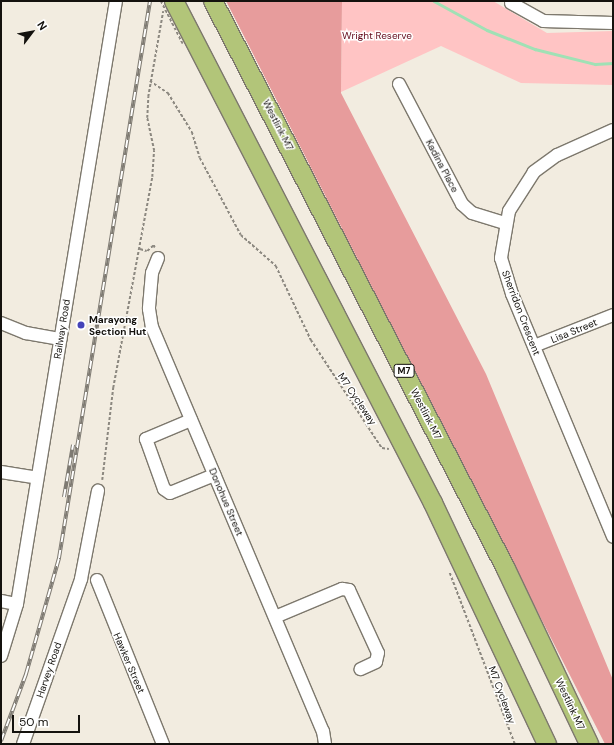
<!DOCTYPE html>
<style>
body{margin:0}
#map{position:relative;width:614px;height:745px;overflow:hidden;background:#f2ece0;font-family:"DM Sans",sans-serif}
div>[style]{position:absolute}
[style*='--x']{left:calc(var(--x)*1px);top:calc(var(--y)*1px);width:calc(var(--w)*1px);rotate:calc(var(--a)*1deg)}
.green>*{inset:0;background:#ffc4c4}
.forest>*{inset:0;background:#e79c9c}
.stream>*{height:2.5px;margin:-1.25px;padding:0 1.25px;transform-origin:1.25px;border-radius:1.25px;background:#a0e1b5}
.path>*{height:1.5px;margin-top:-0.75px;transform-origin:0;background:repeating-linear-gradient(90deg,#8c8880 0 3px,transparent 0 5px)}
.roads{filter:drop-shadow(1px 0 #7d786d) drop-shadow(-1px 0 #7d786d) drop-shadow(0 1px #7d786d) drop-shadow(0 -1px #7d786d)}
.minor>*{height:12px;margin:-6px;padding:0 6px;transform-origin:6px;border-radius:6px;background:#fff}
.highway>*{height:18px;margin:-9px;padding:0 9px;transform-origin:9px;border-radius:9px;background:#b2c579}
.rail>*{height:4px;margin-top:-2px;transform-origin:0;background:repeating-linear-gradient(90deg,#fff 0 8px,#7e7a72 0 16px);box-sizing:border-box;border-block:1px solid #7e7a72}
.path-bridge>*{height:1.5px;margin-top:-0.75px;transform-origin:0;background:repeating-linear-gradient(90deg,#8c8880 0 3px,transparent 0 5px)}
.dots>*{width:11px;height:11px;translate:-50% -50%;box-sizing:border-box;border:2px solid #fff;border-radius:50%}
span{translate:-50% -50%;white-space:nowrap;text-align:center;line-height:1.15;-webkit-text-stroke:3px #fff;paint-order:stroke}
.shield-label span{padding:1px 3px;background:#fff;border:1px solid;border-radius:3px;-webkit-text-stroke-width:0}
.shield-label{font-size:9px;color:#14120e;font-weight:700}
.park-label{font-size:10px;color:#63091a}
.street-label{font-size:10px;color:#14120e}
.poi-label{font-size:10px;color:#14120e;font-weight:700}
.left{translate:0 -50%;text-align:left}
.frame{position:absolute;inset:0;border:2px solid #14120e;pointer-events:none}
.north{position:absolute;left:12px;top:12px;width:40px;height:40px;-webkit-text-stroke:3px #fff;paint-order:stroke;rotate:58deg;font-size:11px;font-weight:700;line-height:16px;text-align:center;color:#14120e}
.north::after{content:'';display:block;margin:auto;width:14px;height:18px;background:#14120e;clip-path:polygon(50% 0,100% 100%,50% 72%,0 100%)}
.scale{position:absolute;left:12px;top:715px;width:68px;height:18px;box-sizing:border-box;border:2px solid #14120e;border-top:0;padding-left:5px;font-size:12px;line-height:14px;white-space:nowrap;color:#14120e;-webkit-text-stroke:3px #fff;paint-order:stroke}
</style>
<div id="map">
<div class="green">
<div style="clip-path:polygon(342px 1px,493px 1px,547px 33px,613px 31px,613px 85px,521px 83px,441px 46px,341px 92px)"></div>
</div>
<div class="forest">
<div style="clip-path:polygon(226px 1px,342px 1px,341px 93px,486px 374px,613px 680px,613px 744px,605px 744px)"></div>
</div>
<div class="stream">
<div style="--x:434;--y:1;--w:60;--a:28.7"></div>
<div style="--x:487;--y:30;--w:52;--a:21.6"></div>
<div style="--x:535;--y:49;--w:62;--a:14"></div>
<div style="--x:595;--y:64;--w:18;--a:-3"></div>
</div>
<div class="path">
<div style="--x:150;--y:81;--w:22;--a:34"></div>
<div style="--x:168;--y:93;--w:46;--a:58.4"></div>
<div style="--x:192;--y:132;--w:27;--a:73"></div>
<div style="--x:200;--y:158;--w:87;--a:62"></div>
<div style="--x:241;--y:235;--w:47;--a:41.5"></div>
<div style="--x:276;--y:266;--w:82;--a:64.7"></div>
<div style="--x:311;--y:340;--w:129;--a:56.7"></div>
<div style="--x:382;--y:448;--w:7;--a:8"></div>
<div style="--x:140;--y:249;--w:7;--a:16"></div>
<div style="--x:147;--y:251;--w:9;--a:-41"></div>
<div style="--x:154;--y:245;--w:3;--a:72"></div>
<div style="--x:102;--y:480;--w:93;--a:-83.2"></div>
<div style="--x:113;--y:388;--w:215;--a:-79.5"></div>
<div style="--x:152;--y:177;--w:26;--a:-86"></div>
<div style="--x:154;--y:151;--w:34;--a:-102"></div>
<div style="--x:147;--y:118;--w:21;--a:-87"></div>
<div style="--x:148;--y:97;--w:87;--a:-80.1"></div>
<div style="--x:450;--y:573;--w:183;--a:69.2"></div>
</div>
<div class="roads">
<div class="minor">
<div style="--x:511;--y:3;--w:37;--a:29"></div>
<div style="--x:543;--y:21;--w:70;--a:1.6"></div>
<div style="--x:399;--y:84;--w:136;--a:62.3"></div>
<div style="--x:462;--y:204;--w:13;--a:42"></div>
<div style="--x:472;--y:213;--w:34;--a:17"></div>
<div style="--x:613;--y:130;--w:61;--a:155.9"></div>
<div style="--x:557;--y:155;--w:29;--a:144"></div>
<div style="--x:534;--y:172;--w:46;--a:122.7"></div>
<div style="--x:509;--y:211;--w:48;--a:99.7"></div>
<div style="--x:501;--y:258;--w:38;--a:73"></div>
<div style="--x:512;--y:294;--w:263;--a:67.4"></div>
<div style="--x:158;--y:258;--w:16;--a:112"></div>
<div style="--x:152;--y:273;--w:36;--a:95"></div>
<div style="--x:149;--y:309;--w:18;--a:81"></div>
<div style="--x:152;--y:327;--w:439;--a:67.1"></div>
<div style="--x:323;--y:731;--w:13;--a:81"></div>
<div style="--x:1;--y:323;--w:27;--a:22"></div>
<div style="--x:26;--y:333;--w:35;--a:10"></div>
<div style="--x:534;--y:346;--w:85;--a:-21.4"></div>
<div style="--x:191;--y:420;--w:49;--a:157.1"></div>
<div style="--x:146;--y:439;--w:53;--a:70.2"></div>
<div style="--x:164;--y:489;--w:7;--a:34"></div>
<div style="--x:170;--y:493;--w:48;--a:-22.2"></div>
<div style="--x:1;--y:472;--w:36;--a:9"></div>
<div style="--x:97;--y:580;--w:177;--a:68.1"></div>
<div style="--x:1;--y:601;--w:16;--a:11"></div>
<div style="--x:275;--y:617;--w:73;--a:-22.7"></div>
<div style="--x:342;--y:589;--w:7;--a:8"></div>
<div style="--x:349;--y:590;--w:69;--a:65.3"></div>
<div style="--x:378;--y:653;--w:9;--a:103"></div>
<div style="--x:376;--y:662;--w:17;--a:155"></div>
<div style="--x:1;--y:656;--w:54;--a:-72.9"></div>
<div style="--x:17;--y:604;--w:611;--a:-80.68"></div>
<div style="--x:23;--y:744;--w:175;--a:-70.6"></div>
<div style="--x:81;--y:579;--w:90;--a:-79.1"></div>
</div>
<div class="highway">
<div style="--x:174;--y:1;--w:565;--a:62.71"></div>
<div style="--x:433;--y:503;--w:267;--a:64.7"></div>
<div style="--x:213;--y:1;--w:639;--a:62.71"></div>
<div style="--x:506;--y:569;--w:194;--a:64.6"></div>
</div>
</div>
<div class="rail">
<div style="--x:64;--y:497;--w:53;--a:-80.2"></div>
<div style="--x:1;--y:741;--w:72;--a:-69.5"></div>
<div style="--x:26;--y:674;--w:121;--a:-74.1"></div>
<div style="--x:59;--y:558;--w:564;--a:-80.72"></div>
</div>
<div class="path-bridge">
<div style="--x:161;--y:1;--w:48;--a:62.9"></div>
</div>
<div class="dots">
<div style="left:81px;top:325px;background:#4544b9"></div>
</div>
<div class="shield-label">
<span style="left:404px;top:371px">M7</span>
</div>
<div class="park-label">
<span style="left:377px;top:36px">Wright Reserve</span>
</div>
<div class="street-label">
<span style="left:278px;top:125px;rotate:63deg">Westlink M7</span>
<span style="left:442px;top:166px;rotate:62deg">Kadina Place</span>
<span style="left:521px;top:313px;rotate:69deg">Sherridon Crescent</span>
<span style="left:62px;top:329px;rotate:-81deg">Railway Road</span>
<span style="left:574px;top:331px;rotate:-22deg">Lisa Street</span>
<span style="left:357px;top:399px;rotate:56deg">M7 Cycleway</span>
<span style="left:426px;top:414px;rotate:63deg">Westlink M7</span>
<span style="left:226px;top:502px;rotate:67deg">Donohue Street</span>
<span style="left:129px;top:663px;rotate:67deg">Hawker Street</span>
<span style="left:49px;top:670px;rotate:-71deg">Harvey Road</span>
<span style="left:502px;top:695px;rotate:70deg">M7 Cycleway</span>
<span style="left:570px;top:704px;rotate:65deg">Westlink M7</span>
</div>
<div class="poi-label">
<span class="left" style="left:89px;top:325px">Marayong<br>Section Hut</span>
</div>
<div class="frame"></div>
<div class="north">N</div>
<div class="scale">50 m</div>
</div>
